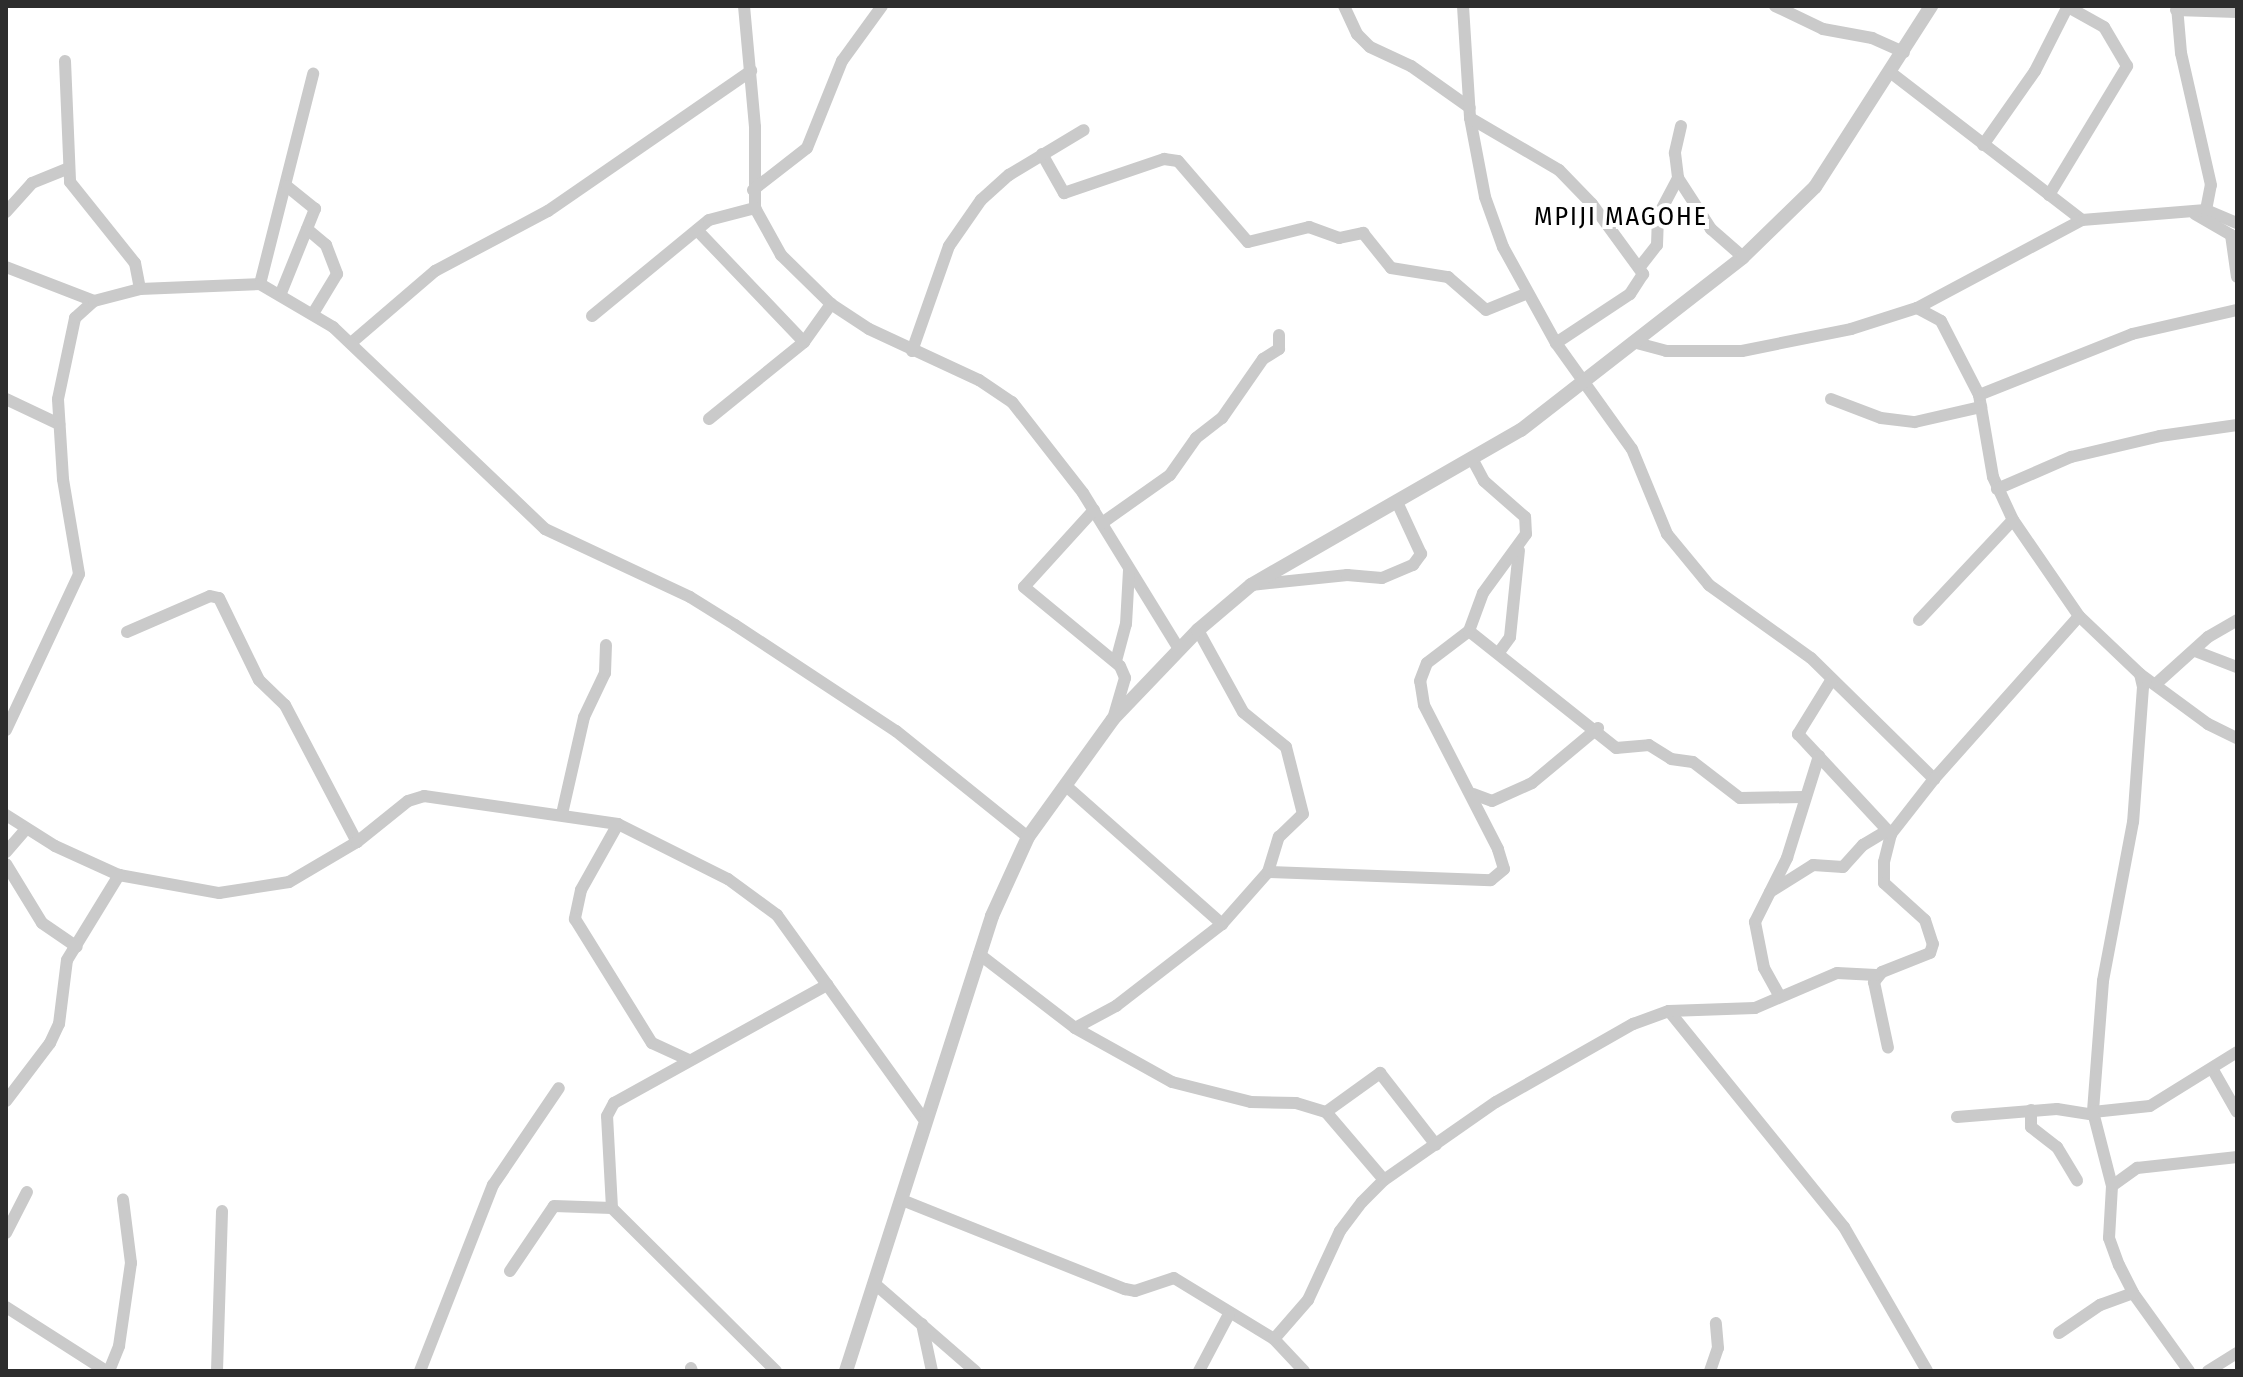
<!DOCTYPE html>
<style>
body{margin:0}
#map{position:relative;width:2243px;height:1377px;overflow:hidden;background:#fff;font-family:"Fira Sans Condensed",sans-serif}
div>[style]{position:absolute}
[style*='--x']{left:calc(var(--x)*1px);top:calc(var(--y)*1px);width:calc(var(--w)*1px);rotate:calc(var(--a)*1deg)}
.minor>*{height:12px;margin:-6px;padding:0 6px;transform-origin:6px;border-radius:6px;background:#cacaca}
.tertiary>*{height:14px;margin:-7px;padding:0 7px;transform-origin:7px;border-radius:7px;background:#cacaca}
span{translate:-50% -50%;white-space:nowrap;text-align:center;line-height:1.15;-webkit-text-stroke:8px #fff;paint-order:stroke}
.quarter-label{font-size:26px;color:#000;letter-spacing:2px}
.frame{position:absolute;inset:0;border:8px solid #2d2d2d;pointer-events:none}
</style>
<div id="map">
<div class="minor">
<div style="--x:744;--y:6;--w:121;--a:84.8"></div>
<div style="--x:755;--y:127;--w:81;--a:90"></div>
<div style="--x:755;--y:208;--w:54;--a:61"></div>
<div style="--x:781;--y:255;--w:70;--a:44.4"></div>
<div style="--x:831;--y:304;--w:45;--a:33.3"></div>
<div style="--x:869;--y:329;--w:121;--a:24.9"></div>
<div style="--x:979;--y:380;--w:40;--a:34"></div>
<div style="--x:1012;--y:402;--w:115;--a:52"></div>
<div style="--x:1083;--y:493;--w:183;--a:58.4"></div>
<div style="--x:1344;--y:6;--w:31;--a:65"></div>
<div style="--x:1357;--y:34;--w:18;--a:45"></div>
<div style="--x:1370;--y:47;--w:45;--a:24.9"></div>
<div style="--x:1411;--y:66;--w:72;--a:35.4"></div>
<div style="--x:1463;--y:6;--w:112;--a:86.4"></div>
<div style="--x:1470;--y:118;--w:80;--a:79.2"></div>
<div style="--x:1485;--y:197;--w:53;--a:70.2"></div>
<div style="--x:1503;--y:247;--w:110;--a:61.1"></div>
<div style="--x:1556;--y:343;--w:130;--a:54.4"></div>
<div style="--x:1632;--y:449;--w:92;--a:67.6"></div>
<div style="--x:1667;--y:534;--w:66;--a:50.5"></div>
<div style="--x:1709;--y:585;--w:125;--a:35.6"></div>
<div style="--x:1811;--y:658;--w:173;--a:44.5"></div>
<div style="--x:1934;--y:779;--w:70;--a:128"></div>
<div style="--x:1891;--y:834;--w:29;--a:104"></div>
<div style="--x:1884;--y:862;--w:21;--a:90"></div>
<div style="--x:1884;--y:883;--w:55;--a:42.1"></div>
<div style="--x:1925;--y:920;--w:25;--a:72"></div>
<div style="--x:1933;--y:944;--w:9;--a:108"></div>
<div style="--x:1930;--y:953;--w:52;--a:158.4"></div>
<div style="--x:1882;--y:972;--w:13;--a:129"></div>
<div style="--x:1874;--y:982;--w:67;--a:78"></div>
<div style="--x:1775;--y:6;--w:53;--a:25.6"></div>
<div style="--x:1823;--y:29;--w:50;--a:10.4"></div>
<div style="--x:1872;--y:38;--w:35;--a:24"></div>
<div style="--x:2176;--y:10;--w:61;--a:1.9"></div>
<div style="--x:65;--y:61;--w:121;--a:87.6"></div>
<div style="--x:70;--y:182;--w:104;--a:51.3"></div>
<div style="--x:135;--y:263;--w:26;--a:79"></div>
<div style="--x:1890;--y:72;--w:242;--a:37.6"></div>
<div style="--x:1470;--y:118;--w:103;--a:30.3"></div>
<div style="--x:1559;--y:170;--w:47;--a:45.9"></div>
<div style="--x:1592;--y:204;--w:87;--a:53.9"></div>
<div style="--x:1643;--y:274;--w:24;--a:123"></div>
<div style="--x:1630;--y:294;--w:89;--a:146.5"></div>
<div style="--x:1681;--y:126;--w:28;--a:103"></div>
<div style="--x:1675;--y:153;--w:25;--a:83"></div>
<div style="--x:1678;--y:178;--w:61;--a:57.1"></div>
<div style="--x:1711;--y:229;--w:43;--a:41.2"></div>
<div style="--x:1983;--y:145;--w:90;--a:-54.9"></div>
<div style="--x:2035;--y:71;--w:73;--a:-63.1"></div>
<div style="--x:1042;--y:154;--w:45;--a:60.6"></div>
<div style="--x:1064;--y:193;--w:106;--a:-18.8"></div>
<div style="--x:1164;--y:159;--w:14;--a:8"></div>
<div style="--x:1178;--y:161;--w:107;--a:49.2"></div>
<div style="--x:1248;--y:242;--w:63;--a:-13.8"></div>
<div style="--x:1309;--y:227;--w:32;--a:20"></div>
<div style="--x:1339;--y:238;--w:25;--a:-12"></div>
<div style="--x:1363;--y:233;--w:45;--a:51.3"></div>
<div style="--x:1391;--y:268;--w:58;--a:9"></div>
<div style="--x:1448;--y:277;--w:50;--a:41"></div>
<div style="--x:1486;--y:310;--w:45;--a:-22"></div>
<div style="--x:753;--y:190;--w:68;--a:-37.9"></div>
<div style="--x:807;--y:148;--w:94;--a:-68.1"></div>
<div style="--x:842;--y:61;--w:68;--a:-54"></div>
<div style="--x:2049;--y:195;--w:151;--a:-58.8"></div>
<div style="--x:2127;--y:66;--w:45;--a:-120.5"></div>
<div style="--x:2104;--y:27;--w:41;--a:-150.9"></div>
<div style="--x:2206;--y:210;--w:34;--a:23"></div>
<div style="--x:6;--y:212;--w:39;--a:-48"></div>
<div style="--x:32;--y:183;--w:37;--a:-22"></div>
<div style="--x:2195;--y:214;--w:42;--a:30.3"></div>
<div style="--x:2231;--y:235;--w:42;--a:81.9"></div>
<div style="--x:307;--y:229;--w:25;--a:40"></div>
<div style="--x:326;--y:245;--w:31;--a:69"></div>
<div style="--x:337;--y:274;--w:44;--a:121.2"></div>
<div style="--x:697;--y:230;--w:155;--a:46.3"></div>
<div style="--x:6;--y:267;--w:94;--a:21.1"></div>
<div style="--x:1639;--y:268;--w:29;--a:-52"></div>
<div style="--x:1657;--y:245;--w:29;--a:-88"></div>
<div style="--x:1658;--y:216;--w:43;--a:-62.2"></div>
<div style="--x:260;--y:284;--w:217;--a:-75.8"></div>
<div style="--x:281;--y:293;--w:91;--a:-68"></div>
<div style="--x:315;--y:209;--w:36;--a:-141"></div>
<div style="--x:1917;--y:308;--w:27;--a:28"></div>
<div style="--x:1941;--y:321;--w:83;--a:62.8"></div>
<div style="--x:1979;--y:395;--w:83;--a:80.3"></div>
<div style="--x:1993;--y:477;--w:47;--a:65.1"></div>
<div style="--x:2013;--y:520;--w:116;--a:55.5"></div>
<div style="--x:2079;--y:616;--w:84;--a:43.6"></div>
<div style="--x:2140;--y:674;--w:13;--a:77"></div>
<div style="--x:2143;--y:687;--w:135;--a:94.2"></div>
<div style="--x:2133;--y:822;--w:162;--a:100.7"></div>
<div style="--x:2103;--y:981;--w:131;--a:94.4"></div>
<div style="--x:2093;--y:1112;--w:76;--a:75.6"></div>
<div style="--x:2112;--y:1186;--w:52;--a:93.3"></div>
<div style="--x:2109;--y:1238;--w:29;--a:70"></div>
<div style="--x:2119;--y:1265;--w:31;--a:63"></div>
<div style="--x:2133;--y:1293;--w:96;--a:54.3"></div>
<div style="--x:592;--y:316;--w:151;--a:-39.4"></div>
<div style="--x:709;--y:220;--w:48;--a:-14.6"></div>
<div style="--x:1633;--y:342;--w:34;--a:15"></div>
<div style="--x:1666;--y:351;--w:76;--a:0"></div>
<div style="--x:1742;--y:351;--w:111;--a:-11.4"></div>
<div style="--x:1851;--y:329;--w:69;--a:-17.7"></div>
<div style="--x:1917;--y:308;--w:187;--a:-28.1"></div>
<div style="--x:2082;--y:220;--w:124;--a:-4.6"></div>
<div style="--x:2206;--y:210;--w:25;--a:-79"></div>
<div style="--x:2211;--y:185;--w:135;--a:-102.8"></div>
<div style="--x:2181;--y:53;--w:47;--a:-94.9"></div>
<div style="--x:351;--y:343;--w:111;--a:-40.6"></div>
<div style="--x:435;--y:271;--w:128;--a:-28"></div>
<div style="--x:548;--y:211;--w:247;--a:-34.6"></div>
<div style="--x:912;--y:351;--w:111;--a:-70.6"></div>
<div style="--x:949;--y:246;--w:56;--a:-55.2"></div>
<div style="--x:981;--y:200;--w:38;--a:-42"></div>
<div style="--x:1009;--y:175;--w:87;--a:-31"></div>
<div style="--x:1979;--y:395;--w:165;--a:-21.7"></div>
<div style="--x:2132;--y:334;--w:108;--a:-12.9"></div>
<div style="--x:6;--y:399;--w:59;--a:25.3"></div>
<div style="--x:1831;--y:399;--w:53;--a:20.8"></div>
<div style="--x:1881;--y:418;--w:34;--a:7"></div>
<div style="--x:1915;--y:422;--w:68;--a:-12.8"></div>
<div style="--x:709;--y:419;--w:122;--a:-39"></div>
<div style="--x:804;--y:342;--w:47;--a:-54.6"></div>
<div style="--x:1997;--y:489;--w:81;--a:-23.4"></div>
<div style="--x:2071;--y:457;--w:91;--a:-13.3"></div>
<div style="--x:2160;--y:436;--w:78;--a:-8.1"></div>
<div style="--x:1094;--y:510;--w:104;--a:132.3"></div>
<div style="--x:1024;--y:587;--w:124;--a:39.5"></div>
<div style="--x:1120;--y:666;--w:13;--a:67"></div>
<div style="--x:1125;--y:678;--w:43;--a:106.3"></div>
<div style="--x:1102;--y:523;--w:83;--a:-35.2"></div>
<div style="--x:1170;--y:475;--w:45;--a:-54.9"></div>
<div style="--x:1196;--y:438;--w:33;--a:-38"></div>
<div style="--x:1222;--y:418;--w:72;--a:-55.2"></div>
<div style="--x:1263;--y:359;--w:19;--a:-32"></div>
<div style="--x:1279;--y:349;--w:14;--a:-90"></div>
<div style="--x:1251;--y:585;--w:97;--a:-5.9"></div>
<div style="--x:1347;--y:575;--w:35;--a:5"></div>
<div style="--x:1382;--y:578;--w:34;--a:-23"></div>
<div style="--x:1413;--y:565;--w:14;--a:-54"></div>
<div style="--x:1421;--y:554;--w:57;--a:-114.8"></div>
<div style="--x:1919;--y:620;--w:137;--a:-46.8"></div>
<div style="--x:1469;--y:631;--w:188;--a:38.5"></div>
<div style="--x:1616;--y:748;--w:33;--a:-5"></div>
<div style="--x:1649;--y:745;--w:26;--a:32"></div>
<div style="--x:1671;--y:759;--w:22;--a:8"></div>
<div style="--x:1693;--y:762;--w:59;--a:37.5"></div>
<div style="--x:1740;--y:798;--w:63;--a:-0.9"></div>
<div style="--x:127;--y:632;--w:90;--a:-23.4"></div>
<div style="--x:210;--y:596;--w:9;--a:13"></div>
<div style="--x:219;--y:598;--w:91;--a:64"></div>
<div style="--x:259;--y:680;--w:36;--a:44"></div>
<div style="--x:285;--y:705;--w:155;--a:62.3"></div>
<div style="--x:1500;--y:651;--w:17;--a:-54"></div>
<div style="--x:1510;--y:637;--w:87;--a:-84.1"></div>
<div style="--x:2195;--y:651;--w:45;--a:20.9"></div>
<div style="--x:1116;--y:661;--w:38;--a:-75"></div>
<div style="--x:1126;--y:624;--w:54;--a:-86.8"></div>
<div style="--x:2140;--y:674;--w:84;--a:36.3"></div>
<div style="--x:2208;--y:724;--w:32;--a:26"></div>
<div style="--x:1832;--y:679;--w:65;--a:121.7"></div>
<div style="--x:1798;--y:734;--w:137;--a:47.1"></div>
<div style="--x:2157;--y:683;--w:69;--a:-42"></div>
<div style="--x:2208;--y:637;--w:34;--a:-30"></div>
<div style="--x:6;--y:730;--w:172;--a:-64.9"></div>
<div style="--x:79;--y:574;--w:96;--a:-99.6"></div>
<div style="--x:63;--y:479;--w:80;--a:-93.6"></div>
<div style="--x:58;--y:399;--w:83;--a:-78.1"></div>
<div style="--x:75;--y:318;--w:25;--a:-42"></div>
<div style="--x:94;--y:301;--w:48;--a:-14.6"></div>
<div style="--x:140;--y:289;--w:120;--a:-2.4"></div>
<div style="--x:260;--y:284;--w:85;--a:30.5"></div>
<div style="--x:333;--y:327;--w:293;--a:43.6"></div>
<div style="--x:545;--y:529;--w:160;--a:25.1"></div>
<div style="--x:690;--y:597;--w:53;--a:31.9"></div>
<div style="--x:735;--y:625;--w:193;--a:33.4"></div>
<div style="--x:896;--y:731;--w:169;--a:38.8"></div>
<div style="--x:1934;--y:779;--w:218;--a:-48.3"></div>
<div style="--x:1065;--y:785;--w:210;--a:41.5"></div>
<div style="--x:1473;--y:794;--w:20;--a:20"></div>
<div style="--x:1492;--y:801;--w:44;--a:-24.2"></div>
<div style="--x:1532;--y:783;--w:86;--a:-39.8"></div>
<div style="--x:562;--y:814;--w:99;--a:-77.2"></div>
<div style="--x:584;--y:717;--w:49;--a:-64.5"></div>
<div style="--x:605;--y:673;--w:28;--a:-88"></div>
<div style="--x:6;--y:815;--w:58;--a:32.3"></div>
<div style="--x:55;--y:846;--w:70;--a:24.4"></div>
<div style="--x:119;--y:875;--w:102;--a:10.2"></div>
<div style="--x:219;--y:893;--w:71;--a:-8.9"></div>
<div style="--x:289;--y:882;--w:79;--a:-30.5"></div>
<div style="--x:357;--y:842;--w:65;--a:-38.8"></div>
<div style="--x:408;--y:801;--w:17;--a:-17"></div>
<div style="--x:424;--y:796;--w:196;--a:8.2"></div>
<div style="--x:618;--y:824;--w:123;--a:26.6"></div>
<div style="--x:728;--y:879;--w:61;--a:36.3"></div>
<div style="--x:777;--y:915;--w:250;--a:54.3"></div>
<div style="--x:618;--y:824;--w:76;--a:119.3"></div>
<div style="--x:581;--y:890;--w:30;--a:102"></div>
<div style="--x:575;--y:919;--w:146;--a:58.2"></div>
<div style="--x:652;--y:1043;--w:41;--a:24.7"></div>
<div style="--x:6;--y:852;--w:30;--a:-49"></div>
<div style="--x:6;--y:864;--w:69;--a:58.6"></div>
<div style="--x:42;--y:923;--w:42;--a:34.4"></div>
<div style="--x:1268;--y:872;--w:223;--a:2.1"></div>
<div style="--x:1491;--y:880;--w:17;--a:-40"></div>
<div style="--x:1504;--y:869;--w:21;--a:-107"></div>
<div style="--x:1498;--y:849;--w:162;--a:-117.2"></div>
<div style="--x:1424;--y:705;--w:24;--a:-99"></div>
<div style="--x:1420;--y:681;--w:19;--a:-69"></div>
<div style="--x:1427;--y:663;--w:53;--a:-37.3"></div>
<div style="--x:1469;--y:631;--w:40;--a:-69.8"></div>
<div style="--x:1483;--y:593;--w:73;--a:-53.9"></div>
<div style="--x:1526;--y:534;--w:17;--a:-93"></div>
<div style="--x:1525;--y:517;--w:55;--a:-138.7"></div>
<div style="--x:1484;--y:481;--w:24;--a:-118"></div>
<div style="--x:1770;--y:892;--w:51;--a:-32.1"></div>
<div style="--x:1813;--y:865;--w:30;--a:4"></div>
<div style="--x:1843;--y:867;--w:30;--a:-48"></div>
<div style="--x:1863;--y:845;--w:29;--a:-31"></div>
<div style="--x:979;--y:954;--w:121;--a:37.6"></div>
<div style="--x:1075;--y:1028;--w:111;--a:29.1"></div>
<div style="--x:1172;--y:1082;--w:81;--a:14.2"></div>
<div style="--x:1251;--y:1102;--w:45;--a:1.3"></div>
<div style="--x:1296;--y:1103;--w:31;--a:17"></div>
<div style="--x:1326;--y:1112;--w:89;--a:49.5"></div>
<div style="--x:1779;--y:995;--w:31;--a:-119"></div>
<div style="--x:1764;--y:968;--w:47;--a:-101.1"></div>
<div style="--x:1755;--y:922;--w:72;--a:-63.4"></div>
<div style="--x:1787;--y:858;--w:107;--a:-72.6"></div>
<div style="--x:1669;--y:1011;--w:278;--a:51"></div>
<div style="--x:1844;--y:1227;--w:166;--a:60"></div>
<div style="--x:1075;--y:1028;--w:47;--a:-28.2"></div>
<div style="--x:1116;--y:1006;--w:134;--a:-37.7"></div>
<div style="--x:1222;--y:924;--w:69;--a:-48.5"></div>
<div style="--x:1268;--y:872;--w:37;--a:-73"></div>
<div style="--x:1279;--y:837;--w:33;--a:-44"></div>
<div style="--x:1303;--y:814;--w:69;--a:-104.2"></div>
<div style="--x:1286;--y:747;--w:55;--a:-140.9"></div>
<div style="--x:1243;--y:712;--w:94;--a:-118.8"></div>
<div style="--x:2213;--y:1070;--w:48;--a:60.3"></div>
<div style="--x:6;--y:1101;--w:73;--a:-52.8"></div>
<div style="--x:50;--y:1043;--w:21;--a:-65"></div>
<div style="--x:59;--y:1024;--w:64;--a:-82.9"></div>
<div style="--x:67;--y:960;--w:100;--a:-58.5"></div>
<div style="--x:2031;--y:1110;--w:17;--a:90"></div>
<div style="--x:2031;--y:1127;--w:33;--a:38"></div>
<div style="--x:2057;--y:1147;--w:39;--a:59"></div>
<div style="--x:1326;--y:1112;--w:67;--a:-35.8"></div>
<div style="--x:1380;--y:1073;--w:91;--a:52.1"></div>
<div style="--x:2093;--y:1112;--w:57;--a:-6"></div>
<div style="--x:2150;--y:1106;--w:102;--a:-31.8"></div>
<div style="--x:1957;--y:1117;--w:100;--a:-4.6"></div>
<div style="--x:2057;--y:1109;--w:36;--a:9"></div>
<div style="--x:2112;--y:1186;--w:31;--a:-36"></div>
<div style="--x:2137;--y:1168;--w:101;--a:-6.3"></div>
<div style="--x:902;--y:1200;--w:240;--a:21.8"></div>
<div style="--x:1125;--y:1289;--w:10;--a:11"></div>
<div style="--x:1135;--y:1291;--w:41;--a:-18.4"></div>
<div style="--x:1174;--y:1278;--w:117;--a:31.4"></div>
<div style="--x:1274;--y:1339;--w:52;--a:-48.9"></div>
<div style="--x:1308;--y:1300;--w:76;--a:-65.1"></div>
<div style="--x:1340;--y:1231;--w:36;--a:-53"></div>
<div style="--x:1362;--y:1202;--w:31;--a:-45"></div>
<div style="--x:1384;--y:1180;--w:136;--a:-34.9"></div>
<div style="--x:1496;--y:1102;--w:158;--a:-29.7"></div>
<div style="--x:1633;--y:1024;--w:38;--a:-20"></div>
<div style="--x:1669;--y:1011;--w:86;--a:-2"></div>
<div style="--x:1755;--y:1008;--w:89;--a:-23.1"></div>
<div style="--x:1837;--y:973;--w:39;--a:3"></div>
<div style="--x:6;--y:1233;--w:46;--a:-62.9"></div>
<div style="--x:510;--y:1271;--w:78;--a:-55.9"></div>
<div style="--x:554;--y:1206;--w:58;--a:2"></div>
<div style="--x:875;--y:1284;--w:133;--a:41"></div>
<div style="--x:6;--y:1307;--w:119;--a:32.6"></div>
<div style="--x:922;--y:1324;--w:48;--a:78"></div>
<div style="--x:2059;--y:1333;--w:50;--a:-34.3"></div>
<div style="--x:2100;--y:1305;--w:35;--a:-20"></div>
<div style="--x:1274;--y:1339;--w:44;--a:46.8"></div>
<div style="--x:691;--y:1368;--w:3;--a:72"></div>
<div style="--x:109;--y:1371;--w:27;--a:-68"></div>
<div style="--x:119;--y:1346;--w:84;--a:-81.8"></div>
<div style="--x:131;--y:1263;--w:64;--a:-97.2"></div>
<div style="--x:217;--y:1371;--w:160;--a:-88.2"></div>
<div style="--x:420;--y:1371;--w:200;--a:-68.6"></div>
<div style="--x:493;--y:1185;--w:117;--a:-55.8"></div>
<div style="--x:776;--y:1371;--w:231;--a:-135.2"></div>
<div style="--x:612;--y:1208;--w:92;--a:-93.1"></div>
<div style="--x:607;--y:1116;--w:15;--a:-62"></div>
<div style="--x:614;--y:1103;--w:244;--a:-29"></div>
<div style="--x:1199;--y:1371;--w:64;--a:-62.2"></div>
<div style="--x:1710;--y:1371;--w:24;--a:-71"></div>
<div style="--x:1718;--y:1348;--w:25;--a:-95"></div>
<div style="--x:2208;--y:1371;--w:34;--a:-32"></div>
</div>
<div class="tertiary">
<div style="--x:846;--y:1371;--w:478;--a:-72.2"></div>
<div style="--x:992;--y:916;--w:87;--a:-65.5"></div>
<div style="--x:1028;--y:837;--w:145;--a:-54.2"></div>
<div style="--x:1113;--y:719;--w:123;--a:-46.3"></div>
<div style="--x:1198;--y:630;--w:70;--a:-40.3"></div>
<div style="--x:1251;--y:585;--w:311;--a:-29.9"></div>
<div style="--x:1521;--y:430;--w:281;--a:-37.9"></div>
<div style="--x:1743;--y:257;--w:100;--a:-44.2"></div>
<div style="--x:1815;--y:187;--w:215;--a:-57.3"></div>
</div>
<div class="quarter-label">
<span style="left:1621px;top:217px">MPIJI MAGOHE</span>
</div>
<div class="frame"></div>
</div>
